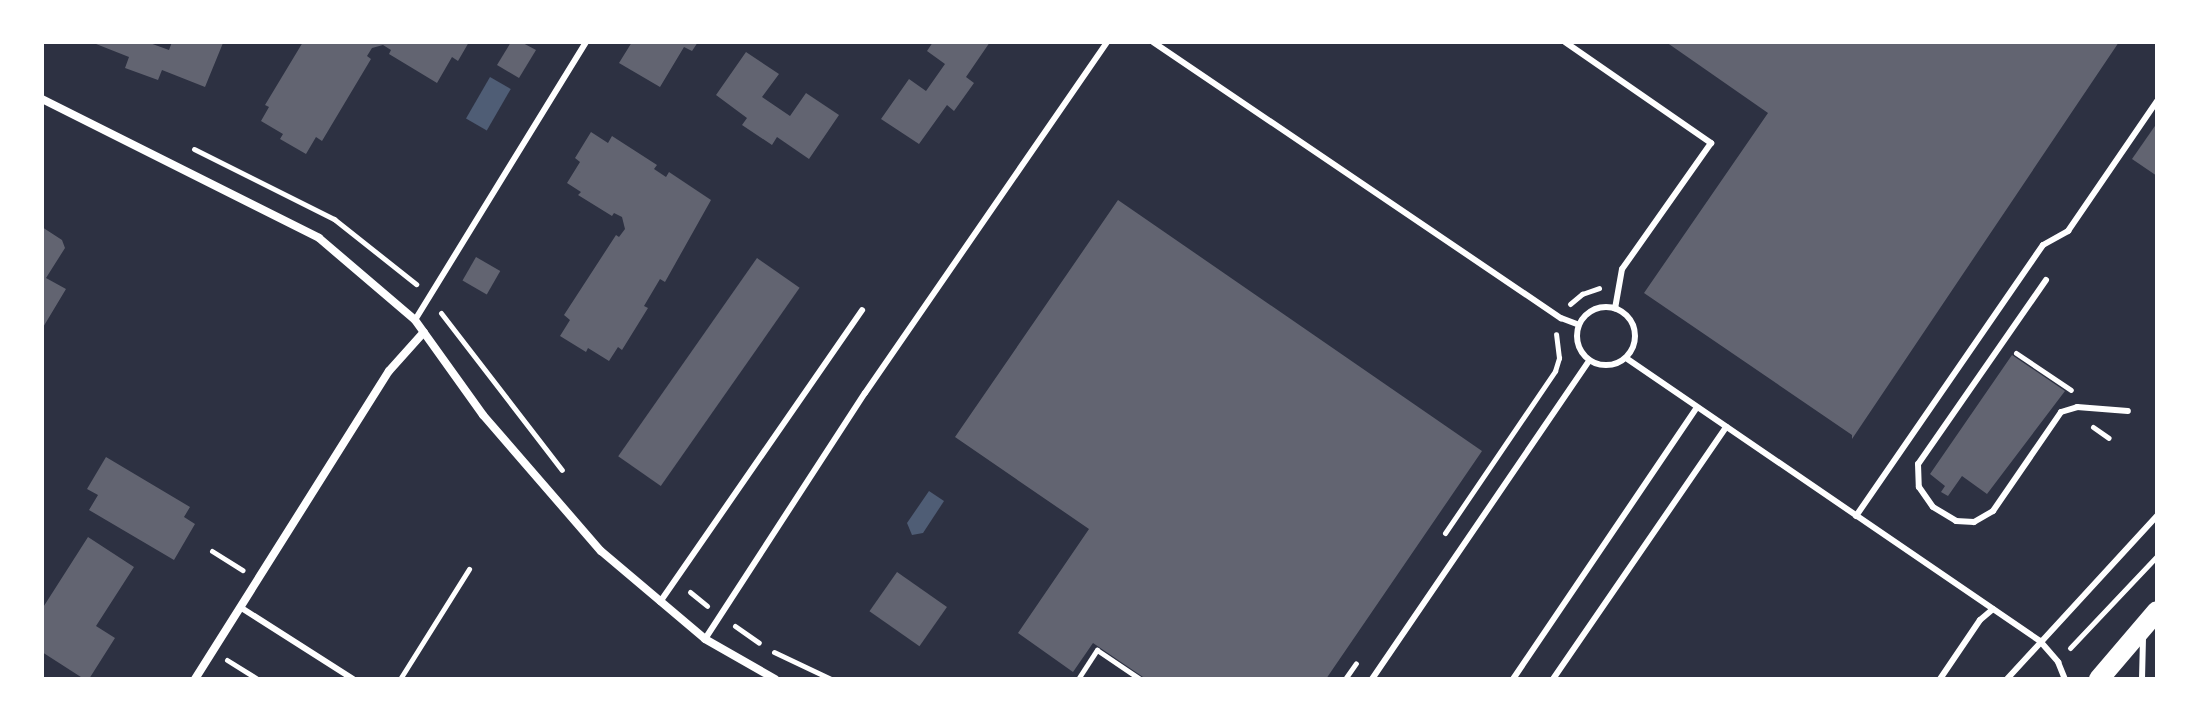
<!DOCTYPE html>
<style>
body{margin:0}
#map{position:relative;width:2199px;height:721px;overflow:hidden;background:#2d3142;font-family:Spectral,serif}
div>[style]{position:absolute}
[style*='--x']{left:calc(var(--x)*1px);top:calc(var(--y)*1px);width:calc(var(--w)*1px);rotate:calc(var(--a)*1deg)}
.water>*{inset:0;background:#4f5d75;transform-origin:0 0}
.building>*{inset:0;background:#626471;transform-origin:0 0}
.path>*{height:5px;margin:-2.5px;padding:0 2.5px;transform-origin:2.5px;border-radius:2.5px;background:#fff}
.service>*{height:6px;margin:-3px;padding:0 3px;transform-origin:3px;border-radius:3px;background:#fff}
.service>.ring{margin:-3px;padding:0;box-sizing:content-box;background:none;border:6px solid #fff;border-radius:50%}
.minor>*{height:8px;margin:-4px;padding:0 4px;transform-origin:4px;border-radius:4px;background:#fff}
.primary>*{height:20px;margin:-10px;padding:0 10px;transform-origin:10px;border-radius:10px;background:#fff}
span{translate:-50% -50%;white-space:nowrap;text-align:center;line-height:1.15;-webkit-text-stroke:8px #fff;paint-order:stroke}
.frame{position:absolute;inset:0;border:44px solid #fff;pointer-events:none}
</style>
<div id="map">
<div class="water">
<div style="left:490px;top:77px;width:24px;height:48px;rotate:30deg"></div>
<div style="clip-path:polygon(929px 491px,944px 501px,923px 533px,912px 535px,907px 523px)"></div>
</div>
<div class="building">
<div style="clip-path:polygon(91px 42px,147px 42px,169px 50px,172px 42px,223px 43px,205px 87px,162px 70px,158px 80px,125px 68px,129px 57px)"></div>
<div style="clip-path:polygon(303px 42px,469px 42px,458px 61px,452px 57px,437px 83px,389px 54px,391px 50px,383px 45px,372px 48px,367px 56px,371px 59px,322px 141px,316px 137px,306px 154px,280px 139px,283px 134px,261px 121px,269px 107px,265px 105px)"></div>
<div style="clip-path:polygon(511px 42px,521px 42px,536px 50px,519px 78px,497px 65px)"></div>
<div style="clip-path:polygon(632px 42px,698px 42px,692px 51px,684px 47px,660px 87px,619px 63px)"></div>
<div style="clip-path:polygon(933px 42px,990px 42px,966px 77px,974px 83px,954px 111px,947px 105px,919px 144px,881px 119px,909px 79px,926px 91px,945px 64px,927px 51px)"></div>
<div style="clip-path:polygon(1666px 42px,2119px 42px,1852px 439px,1852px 435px,1644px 293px,1768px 113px)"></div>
<div style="clip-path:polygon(746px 52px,779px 74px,762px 97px,790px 116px,806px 93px,839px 115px,809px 159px,777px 137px,772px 145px,742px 125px,747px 118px,716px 95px)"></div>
<div style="clip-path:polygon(2157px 123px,2157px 176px,2132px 159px)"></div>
<div style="clip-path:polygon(591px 132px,608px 143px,612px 136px,657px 165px,654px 169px,666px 177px,669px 172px,711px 200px,665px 282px,660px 279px,644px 306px,648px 308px,622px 350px,618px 347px,609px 361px,588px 348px,586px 352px,560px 336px,570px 320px,564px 315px,616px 235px,619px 237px,625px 229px,622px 217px,614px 213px,612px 216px,578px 195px,581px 192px,567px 183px,580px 162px,575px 158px)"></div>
<div style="clip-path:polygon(1118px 200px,1482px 451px,1326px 679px,1146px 679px,1093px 643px,1073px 672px,1018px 633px,1089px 529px,955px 437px)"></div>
<div style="clip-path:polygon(42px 227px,62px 240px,65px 248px,46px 278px,66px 289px,42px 329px)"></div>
<div style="left:476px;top:257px;width:28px;height:27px;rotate:30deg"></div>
<div style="left:757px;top:258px;width:52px;height:242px;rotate:35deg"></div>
<div style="clip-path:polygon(2012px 355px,2065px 391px,1987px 494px,1962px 476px,1948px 496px,1941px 492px,1945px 486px,1930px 474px)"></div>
<div style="clip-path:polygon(106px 457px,190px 507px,184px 517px,195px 524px,174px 560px,89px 510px,98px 495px,87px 489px)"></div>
<div style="clip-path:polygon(88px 537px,134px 567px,96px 626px,115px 638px,89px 679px,84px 679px,42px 652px,42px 609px)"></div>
<div style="left:897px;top:572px;width:61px;height:48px;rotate:35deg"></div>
</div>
<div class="path">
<div style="--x:194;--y:149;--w:157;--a:26.6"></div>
<div style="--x:334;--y:219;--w:105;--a:38.4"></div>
<div style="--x:1570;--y:304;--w:16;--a:-40"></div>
<div style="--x:1582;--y:294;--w:18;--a:-19"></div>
<div style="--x:441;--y:313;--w:198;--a:52.4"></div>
<div style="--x:2016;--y:353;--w:66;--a:33.9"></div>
<div style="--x:2093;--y:427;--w:19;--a:35"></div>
<div style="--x:1445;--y:533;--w:196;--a:-55.8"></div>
<div style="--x:1555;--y:371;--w:14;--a:-73"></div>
<div style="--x:1559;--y:358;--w:24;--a:-97"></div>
<div style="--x:212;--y:551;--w:36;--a:32"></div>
<div style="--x:690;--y:592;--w:22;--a:39"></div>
<div style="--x:735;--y:626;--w:29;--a:35"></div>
<div style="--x:2070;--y:648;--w:127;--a:-46.6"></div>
<div style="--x:774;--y:652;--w:63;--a:25.3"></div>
<div style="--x:227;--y:660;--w:36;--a:32"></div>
<div style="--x:400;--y:679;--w:130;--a:-57.9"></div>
<div style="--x:1078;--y:679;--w:35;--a:-57"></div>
<div style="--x:1097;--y:650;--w:52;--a:34"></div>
<div style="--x:1345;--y:679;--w:19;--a:-55"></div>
</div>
<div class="service">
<div style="--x:1153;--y:42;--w:493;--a:34.1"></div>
<div style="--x:1561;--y:318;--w:19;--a:21"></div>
<div style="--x:1565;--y:42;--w:178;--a:34.7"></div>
<div style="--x:1711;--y:143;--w:154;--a:125.2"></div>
<div style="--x:1622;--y:269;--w:40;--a:100"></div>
<div style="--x:2046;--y:280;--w:224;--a:124.8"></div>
<div style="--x:1918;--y:464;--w:23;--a:88"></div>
<div style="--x:1919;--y:487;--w:24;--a:55"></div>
<div style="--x:1933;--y:507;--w:27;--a:31"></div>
<div style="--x:1956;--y:521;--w:18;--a:3"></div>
<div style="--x:1974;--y:522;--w:22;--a:-30"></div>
<div style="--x:1993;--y:511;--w:120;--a:-55.5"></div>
<div style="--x:2061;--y:412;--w:17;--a:-17"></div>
<div style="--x:2077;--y:407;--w:51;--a:4.5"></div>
<div class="ring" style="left:1577px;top:307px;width:52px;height:52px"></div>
<div style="--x:415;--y:320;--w:326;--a:-58.4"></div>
<div style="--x:1626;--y:358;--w:501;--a:34.36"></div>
<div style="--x:2040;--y:641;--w:28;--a:49"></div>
<div style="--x:2058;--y:662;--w:18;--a:68"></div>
<div style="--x:1856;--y:516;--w:329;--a:-55.4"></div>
<div style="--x:2043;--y:245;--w:29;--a:-29"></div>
<div style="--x:2068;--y:231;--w:158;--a:-55.6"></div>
<div style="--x:660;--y:602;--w:355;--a:-55.3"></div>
<div style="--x:240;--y:607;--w:134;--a:32.5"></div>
<div style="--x:705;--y:639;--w:293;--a:-57"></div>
<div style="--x:865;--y:393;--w:426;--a:-55.4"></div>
<div style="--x:1372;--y:679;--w:386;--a:-55.7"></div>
<div style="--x:1513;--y:679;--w:328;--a:-55.9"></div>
<div style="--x:1553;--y:679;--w:306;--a:-55.5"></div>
<div style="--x:1940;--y:679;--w:71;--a:-55.9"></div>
<div style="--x:1980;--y:620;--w:17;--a:-40"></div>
<div style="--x:2007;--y:679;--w:222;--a:-47.4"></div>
<div style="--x:2142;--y:679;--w:40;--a:-88.6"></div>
</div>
<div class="minor">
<div style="--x:42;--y:99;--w:310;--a:26.6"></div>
<div style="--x:319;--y:238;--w:126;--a:40.5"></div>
<div style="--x:415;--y:320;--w:117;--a:54.4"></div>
<div style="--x:483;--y:415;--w:180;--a:49.1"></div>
<div style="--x:601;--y:551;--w:136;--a:40.2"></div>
<div style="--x:705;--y:639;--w:81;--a:29.7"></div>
<div style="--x:195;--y:679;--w:364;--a:-57.8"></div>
<div style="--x:389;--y:371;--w:52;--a:-48.1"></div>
</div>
<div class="primary">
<div style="--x:2099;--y:679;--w:89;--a:-49.5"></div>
</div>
<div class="frame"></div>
</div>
